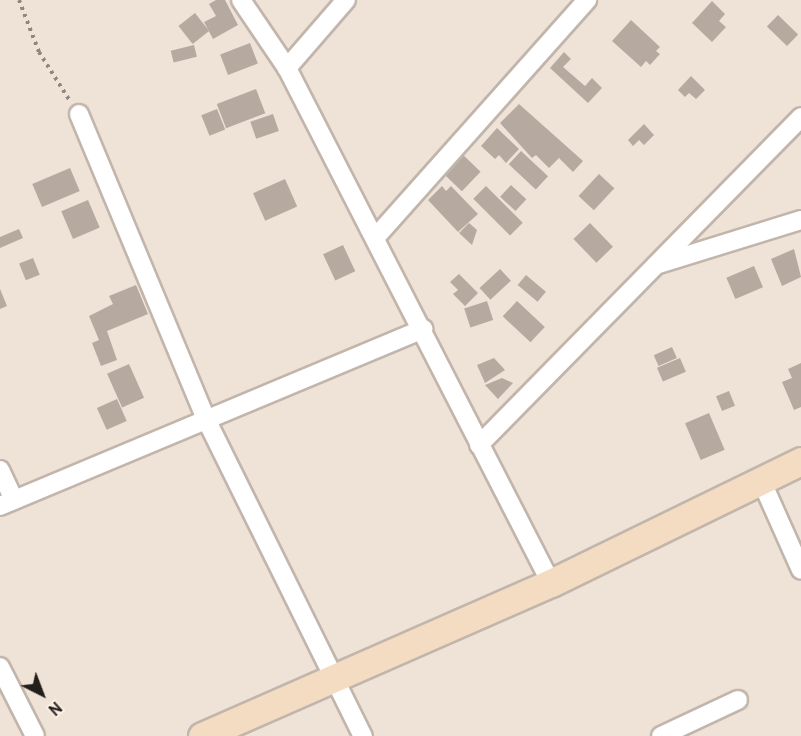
<!DOCTYPE html>
<style>
body{margin:0}
#map{position:relative;width:801px;height:736px;overflow:hidden;background:#efe2d7;font-family:Overpass,sans-serif}
div>[style]{position:absolute}
[style*='--x']{left:calc(var(--x)*1px);top:calc(var(--y)*1px);width:calc(var(--w)*1px);rotate:calc(var(--a)*1deg)}
.building>*{inset:0;background:#b6aaa0;transform-origin:0 0}
.path>*{height:4px;margin-top:-2px;transform-origin:0;background:repeating-linear-gradient(90deg,#8f867e 0 3px,transparent 0 7.5px)}
.roads{filter:drop-shadow(2px 0 #c2b5ab) drop-shadow(-2px 0 #c2b5ab) drop-shadow(0 2px #c2b5ab) drop-shadow(0 -2px #c2b5ab)}
.street>*{height:18px;margin:-9px;padding:0 9px;transform-origin:9px;border-radius:9px;background:#fff}
.secondary>*{height:27px;margin:-13.5px;padding:0 13.5px;transform-origin:13.5px;border-radius:13.5px;background:#f4dcc3}
span{translate:-50% -50%;white-space:nowrap;text-align:center;line-height:1.15;-webkit-text-stroke:4.5px #fcefe4;paint-order:stroke}
.north{position:absolute;left:12px;top:664px;width:60px;height:60px;-webkit-text-stroke:4px #fcefe4;paint-order:stroke;rotate:138deg;font-size:16px;font-weight:700;line-height:24px;text-align:center;color:#221e1a}
.north::after{content:'';display:block;margin:auto;width:21px;height:27px;background:#221e1a;clip-path:polygon(50% 0,100% 100%,50% 72%,0 100%)}
</style>
<div id="map">
<div class="building">
<div style="clip-path:polygon(216px 0,225px 0,238px 25px,213px 39px,204px 22px,216px 16px,209px 4px)"></div>
<div style="clip-path:polygon(712px 1px,725px 14px,719px 21px,726px 27px,712px 42px,692px 23px)"></div>
<div style="left:195px;top:13px;width:23px;height:21px;rotate:52deg"></div>
<div style="left:778px;top:15px;width:28px;height:16px;rotate:44deg"></div>
<div style="clip-path:polygon(631px 20px,660px 47px,656px 51px,660px 54px,650px 65px,646px 61px,641px 67px,612px 41px)"></div>
<div style="left:250px;top:43px;width:22px;height:32px;rotate:69deg"></div>
<div style="left:194px;top:45px;width:12px;height:24px;rotate:76deg"></div>
<div style="clip-path:polygon(564px 52px,571px 59px,563px 67px,585px 86px,592px 78px,602px 88px,588px 103px,550px 68px)"></div>
<div style="clip-path:polygon(691px 76px,705px 90px,696px 99px,689px 93px,685px 97px,678px 90px)"></div>
<div style="left:256px;top:89px;width:26px;height:42px;rotate:69deg"></div>
<div style="clip-path:polygon(519px 104px,583px 161px,573px 172px,559px 158px,549px 168px,536px 155px,532px 158px,500px 123px)"></div>
<div style="left:217px;top:109px;width:22px;height:17px;rotate:68deg"></div>
<div style="left:273px;top:114px;width:18px;height:24px;rotate:71deg"></div>
<div style="clip-path:polygon(644px 124px,654px 135px,644px 145px,639px 140px,633px 146px,628px 140px)"></div>
<div style="clip-path:polygon(497px 128px,519px 149px,506px 163px,499px 155px,495px 159px,481px 146px)"></div>
<div style="left:459px;top:151px;width:30px;height:27px;rotate:44deg"></div>
<div style="left:521px;top:151px;width:37px;height:18px;rotate:43deg"></div>
<div style="left:70px;top:168px;width:25px;height:41px;rotate:67deg"></div>
<div style="left:599px;top:174px;width:21px;height:30px;rotate:43deg"></div>
<div style="left:285px;top:179px;width:30px;height:35px;rotate:66deg"></div>
<div style="left:511px;top:185px;width:21px;height:16px;rotate:43deg"></div>
<div style="clip-path:polygon(442px 186px,446px 191px,451px 186px,478px 214px,458px 232px,428px 200px)"></div>
<div style="left:486px;top:186px;width:52px;height:18px;rotate:45deg"></div>
<div style="left:88px;top:200px;width:30px;height:29px;rotate:67deg"></div>
<div style="clip-path:polygon(469px 223px,477px 230px,472px 245px,459px 233px)"></div>
<div style="left:590px;top:223px;width:33px;height:23px;rotate:46deg"></div>
<div style="clip-path:polygon(19px 229px,23px 238px,0 248px,0 237px)"></div>
<div style="left:343px;top:245px;width:29px;height:22px;rotate:65deg"></div>
<div style="clip-path:polygon(794px 249px,801px 277px,782px 286px,771px 259px)"></div>
<div style="left:33px;top:258px;width:18px;height:15px;rotate:68deg"></div>
<div style="left:754px;top:266px;width:23px;height:30px;rotate:67deg"></div>
<div style="left:500px;top:269px;width:16px;height:28px;rotate:47deg"></div>
<div style="clip-path:polygon(459px 274px,478px 293px,465px 306px,453px 294px,458px 290px,450px 282px)"></div>
<div style="left:526px;top:275px;width:26px;height:13px;rotate:40deg"></div>
<div style="clip-path:polygon(136px 285px,148px 314px,107px 331px,117px 360px,101px 366px,92px 343px,99px 340px,89px 316px,113px 304px,109px 296px)"></div>
<div style="clip-path:polygon(0 289px,7px 306px,0 309px)"></div>
<div style="left:487px;top:301px;width:20px;height:24px;rotate:72deg"></div>
<div style="left:517px;top:301px;width:38px;height:21px;rotate:43deg"></div>
<div style="left:672px;top:347px;width:12px;height:20px;rotate:66deg"></div>
<div style="clip-path:polygon(494px 358px,505px 370px,485px 383px,477px 365px)"></div>
<div style="left:680px;top:358px;width:15px;height:25px;rotate:67deg"></div>
<div style="clip-path:polygon(801px 363px,801px 407px,794px 410px,782px 382px,792px 378px,788px 369px)"></div>
<div style="left:129px;top:364px;width:37px;height:24px;rotate:66deg"></div>
<div style="clip-path:polygon(502px 378px,513px 383px,498px 399px,485px 385px)"></div>
<div style="left:729px;top:391px;width:16px;height:14px;rotate:68deg"></div>
<div style="left:117px;top:399px;width:24px;height:22px;rotate:66deg"></div>
<div style="left:709px;top:413px;width:40px;height:26px;rotate:67deg"></div>
</div>
<div class="path">
<div style="--x:19;--y:0;--w:56;--a:69"></div>
<div style="--x:39;--y:52;--w:58;--a:57.7"></div>
</div>
<div class="roads">
<div class="street">
<div style="--x:241;--y:0;--w:82;--a:55.9"></div>
<div style="--x:287;--y:68;--w:579;--a:62.86"></div>
<div style="--x:287;--y:68;--w:90;--a:-49.1"></div>
<div style="--x:79;--y:114;--w:333;--a:67.4"></div>
<div style="--x:207;--y:421;--w:352;--a:63.7"></div>
<div style="--x:375;--y:238;--w:319;--a:-48.3"></div>
<div style="--x:659;--y:264;--w:149;--a:-17.2"></div>
<div style="--x:479;--y:445;--w:460;--a:-45.5"></div>
<div style="--x:0;--y:470;--w:33;--a:65"></div>
<div style="--x:761;--y:480;--w:98;--a:66"></div>
<div style="--x:0;--y:506;--w:459;--a:-22.7"></div>
<div style="--x:0;--y:667;--w:77;--a:63.1"></div>
<div style="--x:661;--y:736;--w:85;--a:-25.1"></div>
</div>
<div class="secondary">
<div style="--x:202;--y:736;--w:381;--a:-23.7"></div>
<div style="--x:551;--y:583;--w:278;--a:-26"></div>
</div>
</div>
<div class="north">N</div>
</div>
